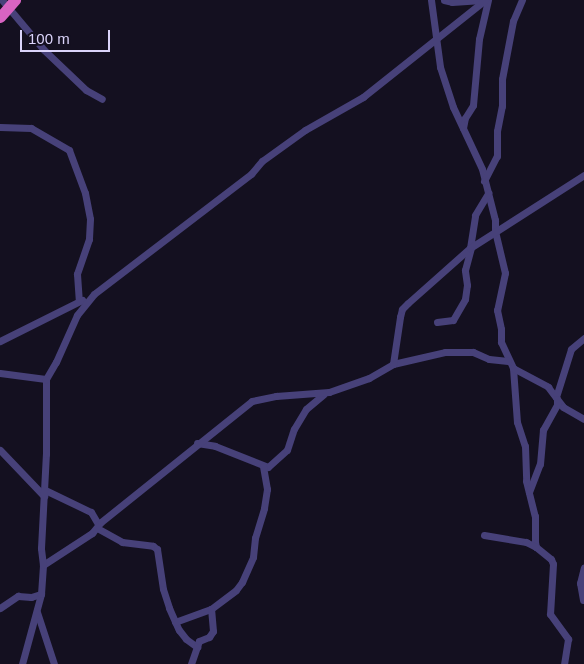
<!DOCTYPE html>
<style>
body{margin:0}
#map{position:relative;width:584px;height:664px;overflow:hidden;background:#141020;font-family:Arial,sans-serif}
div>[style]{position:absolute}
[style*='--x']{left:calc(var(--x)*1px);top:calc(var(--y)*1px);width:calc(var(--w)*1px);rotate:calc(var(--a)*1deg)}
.minor>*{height:7px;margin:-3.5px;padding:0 3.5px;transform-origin:3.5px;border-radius:3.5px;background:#474179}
.trunk>*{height:11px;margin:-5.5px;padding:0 5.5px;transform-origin:5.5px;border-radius:5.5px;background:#d864c2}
span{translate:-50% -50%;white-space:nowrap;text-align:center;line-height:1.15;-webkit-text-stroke:4.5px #141020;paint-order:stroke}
.scale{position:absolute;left:20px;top:30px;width:90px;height:22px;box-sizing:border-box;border:2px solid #dbd4fa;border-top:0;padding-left:6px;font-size:15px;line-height:18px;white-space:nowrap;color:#dbd4fa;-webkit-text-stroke:4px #141020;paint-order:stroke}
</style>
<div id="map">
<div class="minor">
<div style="--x:2;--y:0;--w:65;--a:50"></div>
<div style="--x:44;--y:50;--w:58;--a:43.6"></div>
<div style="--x:86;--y:90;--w:18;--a:29"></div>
<div style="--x:431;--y:0;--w:68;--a:82.3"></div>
<div style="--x:440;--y:67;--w:42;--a:72"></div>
<div style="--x:453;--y:107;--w:68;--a:64.9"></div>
<div style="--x:482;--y:169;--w:53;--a:75.7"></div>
<div style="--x:495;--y:220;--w:11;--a:90"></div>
<div style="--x:495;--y:231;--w:43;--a:76.6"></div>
<div style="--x:505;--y:273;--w:38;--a:102"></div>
<div style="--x:497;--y:310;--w:19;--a:78"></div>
<div style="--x:501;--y:329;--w:13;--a:90"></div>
<div style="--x:501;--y:342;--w:29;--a:65"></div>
<div style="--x:513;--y:368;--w:54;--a:85.8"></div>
<div style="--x:517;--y:422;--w:25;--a:72"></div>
<div style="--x:525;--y:446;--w:35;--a:88"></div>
<div style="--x:526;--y:481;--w:36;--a:76"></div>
<div style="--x:535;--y:516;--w:26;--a:90"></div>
<div style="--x:535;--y:542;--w:5;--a:79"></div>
<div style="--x:536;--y:547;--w:19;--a:39"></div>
<div style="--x:551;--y:559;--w:5;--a:68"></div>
<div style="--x:553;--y:564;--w:50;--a:93.4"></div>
<div style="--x:550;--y:614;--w:31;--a:54"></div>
<div style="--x:568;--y:639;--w:25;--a:99"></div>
<div style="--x:444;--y:0;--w:8;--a:14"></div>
<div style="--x:452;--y:2;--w:30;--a:-4"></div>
<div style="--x:0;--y:127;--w:31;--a:2"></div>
<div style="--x:31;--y:128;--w:44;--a:30.1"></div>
<div style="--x:69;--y:150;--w:46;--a:69.6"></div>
<div style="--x:85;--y:193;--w:26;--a:79"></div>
<div style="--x:90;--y:219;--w:20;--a:93"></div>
<div style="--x:89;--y:239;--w:37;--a:109"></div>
<div style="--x:77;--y:274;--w:27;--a:86"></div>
<div style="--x:463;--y:128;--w:10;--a:-79"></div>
<div style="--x:465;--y:118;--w:15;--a:-58"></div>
<div style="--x:473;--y:105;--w:66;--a:-84.8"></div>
<div style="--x:479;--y:39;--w:40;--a:-77"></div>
<div style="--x:484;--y:181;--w:28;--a:-63"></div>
<div style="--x:497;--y:156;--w:25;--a:-90"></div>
<div style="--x:497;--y:131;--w:25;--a:-79"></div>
<div style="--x:502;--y:106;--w:27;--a:-90"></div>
<div style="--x:502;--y:79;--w:59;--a:-79.3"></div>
<div style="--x:513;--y:21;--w:23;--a:-67"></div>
<div style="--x:470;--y:248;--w:33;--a:-81"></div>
<div style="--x:475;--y:215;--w:26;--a:-59"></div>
<div style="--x:437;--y:322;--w:16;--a:-7"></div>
<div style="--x:453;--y:320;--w:24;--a:-60"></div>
<div style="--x:465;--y:299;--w:14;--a:-82"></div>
<div style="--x:467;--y:285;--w:15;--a:-98"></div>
<div style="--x:465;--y:270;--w:23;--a:-75"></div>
<div style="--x:0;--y:341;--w:92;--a:-26.6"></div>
<div style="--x:393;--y:364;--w:53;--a:-13"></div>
<div style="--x:445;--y:352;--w:28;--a:0"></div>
<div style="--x:473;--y:352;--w:17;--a:24"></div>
<div style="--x:489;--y:359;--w:19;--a:6"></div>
<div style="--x:513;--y:368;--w:40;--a:28"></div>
<div style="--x:548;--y:387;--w:25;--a:53"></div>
<div style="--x:563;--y:407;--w:24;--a:30"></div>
<div style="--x:0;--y:373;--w:46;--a:7.4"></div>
<div style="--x:556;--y:397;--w:50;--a:-72.6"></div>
<div style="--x:571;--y:349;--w:17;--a:-40"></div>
<div style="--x:197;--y:443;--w:18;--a:9"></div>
<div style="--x:215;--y:446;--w:57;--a:21.6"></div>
<div style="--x:268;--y:467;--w:25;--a:-42"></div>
<div style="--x:287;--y:450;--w:22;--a:-72"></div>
<div style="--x:294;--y:429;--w:23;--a:-59"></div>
<div style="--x:306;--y:409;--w:23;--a:-40"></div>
<div style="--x:0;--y:450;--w:64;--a:46.3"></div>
<div style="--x:45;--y:490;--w:51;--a:25.6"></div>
<div style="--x:91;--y:512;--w:14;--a:60"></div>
<div style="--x:529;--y:492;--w:30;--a:-69"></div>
<div style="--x:540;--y:464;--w:34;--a:-85"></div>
<div style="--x:543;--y:430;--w:29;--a:-61"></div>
<div style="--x:557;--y:405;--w:6;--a:-90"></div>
<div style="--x:97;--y:528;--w:29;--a:29"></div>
<div style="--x:122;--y:542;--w:31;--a:7"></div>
<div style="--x:153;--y:546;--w:5;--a:37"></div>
<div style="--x:157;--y:549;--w:40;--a:81.5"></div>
<div style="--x:163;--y:589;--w:20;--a:72"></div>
<div style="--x:169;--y:608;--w:24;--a:66"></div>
<div style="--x:179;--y:630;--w:11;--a:52"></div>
<div style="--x:186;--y:639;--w:14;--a:36"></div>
<div style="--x:484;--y:535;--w:43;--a:9.5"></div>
<div style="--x:526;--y:542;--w:11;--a:27"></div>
<div style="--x:43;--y:565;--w:59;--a:-33.1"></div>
<div style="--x:92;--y:533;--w:14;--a:-51"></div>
<div style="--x:101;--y:522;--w:193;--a:-38.7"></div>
<div style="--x:252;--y:401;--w:25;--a:-12"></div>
<div style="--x:276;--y:396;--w:53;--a:-4.3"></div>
<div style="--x:329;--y:392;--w:42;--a:-19.3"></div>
<div style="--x:369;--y:378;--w:28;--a:-30"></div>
<div style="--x:393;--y:364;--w:48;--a:-81.5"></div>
<div style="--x:400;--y:317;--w:8;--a:-76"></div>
<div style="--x:402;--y:309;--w:8;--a:-45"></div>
<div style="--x:408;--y:303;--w:83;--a:-41.6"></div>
<div style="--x:470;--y:248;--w:135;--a:-32.6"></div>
<div style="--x:583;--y:600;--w:17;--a:-100"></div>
<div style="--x:580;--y:583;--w:16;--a:-76"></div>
<div style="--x:0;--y:608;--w:22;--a:-34"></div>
<div style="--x:18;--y:596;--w:13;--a:4"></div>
<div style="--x:31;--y:597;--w:10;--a:-17"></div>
<div style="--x:37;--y:612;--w:55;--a:71.9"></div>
<div style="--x:175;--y:622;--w:38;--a:-20"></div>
<div style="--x:211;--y:609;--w:31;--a:-37"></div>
<div style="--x:236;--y:590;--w:10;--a:-53"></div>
<div style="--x:242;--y:582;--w:27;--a:-66"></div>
<div style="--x:253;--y:557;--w:19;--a:-84"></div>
<div style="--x:255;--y:538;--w:31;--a:-73"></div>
<div style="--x:264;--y:508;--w:19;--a:-81"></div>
<div style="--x:267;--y:489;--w:23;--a:-100"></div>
<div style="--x:22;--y:664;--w:73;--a:-74.8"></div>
<div style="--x:41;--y:594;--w:29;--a:-86"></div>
<div style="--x:43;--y:565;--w:17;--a:-97"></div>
<div style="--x:41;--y:548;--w:94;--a:-87"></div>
<div style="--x:46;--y:454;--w:75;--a:-90"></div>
<div style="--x:46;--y:379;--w:20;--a:-60"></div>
<div style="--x:56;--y:362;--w:51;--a:-65.9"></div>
<div style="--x:77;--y:315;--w:27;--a:-51"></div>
<div style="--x:94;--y:294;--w:198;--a:-37.4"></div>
<div style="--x:251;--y:174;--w:17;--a:-50"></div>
<div style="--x:262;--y:161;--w:53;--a:-35.8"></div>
<div style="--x:305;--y:130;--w:67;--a:-29.6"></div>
<div style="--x:363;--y:97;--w:156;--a:-38.5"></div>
<div style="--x:191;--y:664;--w:24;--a:-71"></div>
<div style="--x:199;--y:641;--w:11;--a:-22"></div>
<div style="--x:209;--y:637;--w:7;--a:-56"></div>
<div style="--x:213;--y:631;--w:22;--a:-95"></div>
</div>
<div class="trunk">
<div style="--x:0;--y:17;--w:23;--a:-49"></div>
</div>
<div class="scale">100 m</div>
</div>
